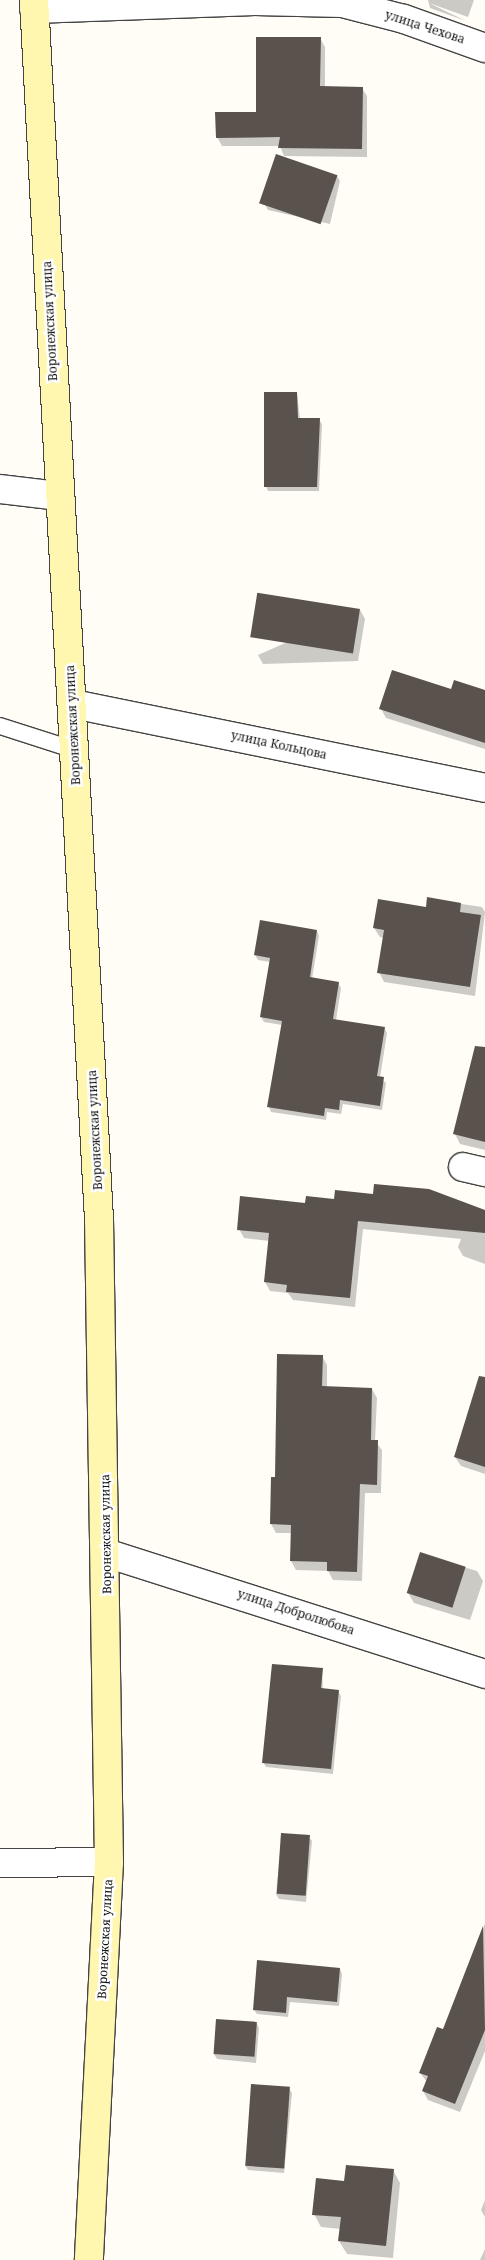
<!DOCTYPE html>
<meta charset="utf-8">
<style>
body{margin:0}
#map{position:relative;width:485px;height:2260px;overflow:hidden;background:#fffdf5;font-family:"Noto Serif",serif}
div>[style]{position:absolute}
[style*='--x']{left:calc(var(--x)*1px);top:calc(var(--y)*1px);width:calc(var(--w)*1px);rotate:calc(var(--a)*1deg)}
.shadow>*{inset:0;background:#0003}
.building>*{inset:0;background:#5a524d;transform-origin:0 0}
.roads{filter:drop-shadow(1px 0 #444) drop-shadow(-1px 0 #444) drop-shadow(0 1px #444) drop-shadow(0 -1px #444)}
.lane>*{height:16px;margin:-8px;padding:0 8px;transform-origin:8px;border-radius:8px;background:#fff}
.street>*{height:28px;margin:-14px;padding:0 14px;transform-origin:14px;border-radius:14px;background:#fff}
.secondary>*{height:28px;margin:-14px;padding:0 14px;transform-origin:14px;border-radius:14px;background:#fff6b0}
span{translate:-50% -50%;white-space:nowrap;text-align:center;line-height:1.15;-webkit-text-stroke:5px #fff;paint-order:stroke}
.street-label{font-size:12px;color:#111}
</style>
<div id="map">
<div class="shadow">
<div style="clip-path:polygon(428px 0,474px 0,468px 17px,429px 3px,466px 21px,430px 8px)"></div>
<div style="clip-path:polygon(320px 38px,325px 47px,325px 88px,362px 88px,367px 96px,367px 157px,284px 156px,280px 146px,222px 146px,217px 137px,257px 113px)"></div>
<div style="clip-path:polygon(337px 176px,340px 181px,330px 224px,268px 210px,265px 205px)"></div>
<div style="clip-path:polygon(297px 393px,300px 420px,319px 420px,322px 424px,319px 491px,268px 491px,266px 486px)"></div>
<div style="clip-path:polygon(360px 610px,365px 619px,358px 661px,263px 664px,258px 655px)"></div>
<div style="clip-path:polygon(452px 690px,485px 692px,485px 749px,386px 718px,381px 709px)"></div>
<div style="clip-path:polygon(428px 899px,482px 907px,485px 912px,475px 996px,384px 982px,379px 972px,384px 938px,380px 937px,374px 928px,427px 908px)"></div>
<div style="clip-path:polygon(317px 931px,319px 936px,312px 979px,338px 983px,341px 988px,336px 1020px,384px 1028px,387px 1033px,380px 1078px,386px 1083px,382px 1110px,343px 1104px,341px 1114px,327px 1112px,326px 1120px,271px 1112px,269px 1107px,282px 1025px,264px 1022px,261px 1017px,270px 962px,258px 960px,255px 955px)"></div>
<div style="clip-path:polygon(485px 1100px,485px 1150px,460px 1144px,455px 1134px)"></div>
<div style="clip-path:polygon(374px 1195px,485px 1211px,485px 1264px,463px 1256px,458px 1247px,461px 1239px,363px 1229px,355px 1307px,293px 1300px,288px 1293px,270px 1291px,265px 1282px,270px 1241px,244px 1238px,239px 1229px,306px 1204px)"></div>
<div style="clip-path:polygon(322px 1356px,327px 1365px,327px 1388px,372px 1389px,377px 1398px,375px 1441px,382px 1450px,381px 1493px,365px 1493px,362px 1581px,333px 1580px,328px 1571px,296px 1570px,291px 1561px,292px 1533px,276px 1533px,271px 1524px,276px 1478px)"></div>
<div style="clip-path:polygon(485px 1408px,485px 1474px,461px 1466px,455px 1457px)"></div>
<div style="clip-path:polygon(420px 1554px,477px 1571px,483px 1581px,470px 1620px,414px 1603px,408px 1593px)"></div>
<div style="clip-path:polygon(322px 1669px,323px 1689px,338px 1691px,341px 1696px,333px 1774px,266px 1767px,263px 1762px)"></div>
<div style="clip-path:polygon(282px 1834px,309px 1837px,312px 1841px,306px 1902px,279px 1899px,276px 1894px)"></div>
<div style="clip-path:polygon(485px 1923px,485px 2051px,460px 2112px,428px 2100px,423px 2091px,427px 2082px,420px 2073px,444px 2030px)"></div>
<div style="clip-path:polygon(340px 1969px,342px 1974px,339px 2006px,290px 2002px,288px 2017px,257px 2014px,254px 2010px)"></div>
<div style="clip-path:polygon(217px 2020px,257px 2024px,259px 2028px,256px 2063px,217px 2059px,214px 2054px)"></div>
<div style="clip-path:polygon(289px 2089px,292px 2093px,284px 2173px,248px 2170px,245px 2165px)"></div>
<div style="clip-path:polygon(393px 2170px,400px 2183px,393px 2258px,347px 2254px,339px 2241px,341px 2229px,321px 2227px,314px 2214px,345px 2182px)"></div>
<div style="clip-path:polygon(485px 2200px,485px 2217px,481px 2210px)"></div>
<div style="clip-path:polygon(485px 2249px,485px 2260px,480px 2260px)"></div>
</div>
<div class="building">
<div style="clip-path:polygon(256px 37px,321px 37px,320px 86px,363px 87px,362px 149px,278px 148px,280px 137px,216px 138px,215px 112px,256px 112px)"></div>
<div style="left:276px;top:154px;width:65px;height:52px;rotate:19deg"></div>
<div style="clip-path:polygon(264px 392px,297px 392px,298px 418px,320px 418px,317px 487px,264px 487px)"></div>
<div style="left:360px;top:609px;width:45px;height:104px;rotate:99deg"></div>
<div style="clip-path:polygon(392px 670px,451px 689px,454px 680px,485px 690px,485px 743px,379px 709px)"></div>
<div style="clip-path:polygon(427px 897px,461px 903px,460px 912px,481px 915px,470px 987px,377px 973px,384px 930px,373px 928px,378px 899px,426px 907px)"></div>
<div style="clip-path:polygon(260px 920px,317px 930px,310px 977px,339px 982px,333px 1019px,385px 1027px,377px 1076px,384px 1077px,380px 1106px,340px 1100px,339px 1110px,325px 1108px,324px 1116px,267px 1107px,282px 1021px,260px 1017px,270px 958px,254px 955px)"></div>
<div style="clip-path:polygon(475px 1046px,485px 1047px,485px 1142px,453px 1134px)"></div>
<div style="clip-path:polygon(374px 1184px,429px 1189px,485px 1210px,485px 1233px,358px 1221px,350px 1298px,286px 1292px,287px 1285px,264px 1282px,269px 1233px,237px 1230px,240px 1196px,305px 1203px,306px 1196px,334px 1199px,335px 1190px,373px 1194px)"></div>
<div style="clip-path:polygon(277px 1354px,323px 1355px,322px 1386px,372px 1388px,371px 1440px,378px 1440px,377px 1485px,360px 1484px,357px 1572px,327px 1571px,327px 1562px,290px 1561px,291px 1525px,270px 1524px,271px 1477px,275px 1477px)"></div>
<div style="clip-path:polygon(479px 1376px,485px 1377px,485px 1467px,454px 1457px)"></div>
<div style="left:420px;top:1552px;width:48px;height:43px;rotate:18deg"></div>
<div style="clip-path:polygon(272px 1664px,323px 1668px,321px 1688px,339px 1690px,331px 1769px,262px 1763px)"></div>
<div style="left:281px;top:1833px;width:29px;height:61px;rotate:4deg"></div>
<div style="clip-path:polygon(483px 1926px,485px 2030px,455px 2104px,422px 2091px,428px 2076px,419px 2073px,437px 2027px,443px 2029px)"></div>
<div style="clip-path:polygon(257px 1960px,340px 1968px,337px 2002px,287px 1997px,286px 2013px,253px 2010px)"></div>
<div style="left:216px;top:2019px;width:41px;height:35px;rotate:4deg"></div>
<div style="left:251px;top:2084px;width:39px;height:82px;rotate:4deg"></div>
<div style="clip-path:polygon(346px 2165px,394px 2169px,386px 2246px,338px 2241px,341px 2217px,312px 2215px,316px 2178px,344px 2181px)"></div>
</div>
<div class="roads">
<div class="lane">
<div style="--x:0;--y:726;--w:79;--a:17.7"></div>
</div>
<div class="street">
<div style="--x:34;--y:9;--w:221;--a:-2.1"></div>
<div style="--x:255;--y:1;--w:87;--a:1.3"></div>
<div style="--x:342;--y:3;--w:64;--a:14.5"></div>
<div style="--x:404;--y:19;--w:86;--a:19.7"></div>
<div style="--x:0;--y:489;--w:59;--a:6.8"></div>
<div style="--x:73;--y:704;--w:420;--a:11.5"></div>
<div style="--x:463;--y:1167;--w:23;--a:13"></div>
<div style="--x:106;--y:1553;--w:398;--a:17.7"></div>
<div style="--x:0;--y:1863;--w:109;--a:-0.5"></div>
</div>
<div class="secondary">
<div style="--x:34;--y:0;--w:1221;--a:86.95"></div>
<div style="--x:99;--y:1219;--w:643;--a:89.11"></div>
<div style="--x:109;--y:1862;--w:399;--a:92.9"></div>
</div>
</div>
<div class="street-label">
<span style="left:425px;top:27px;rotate:18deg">улица Чехова</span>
<span style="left:50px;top:321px;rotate:-93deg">Воронежская улица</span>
<span style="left:73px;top:725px;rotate:-93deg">Воронежская улица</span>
<span style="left:279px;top:745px;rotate:12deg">улица Кольцова</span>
<span style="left:95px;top:1130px;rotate:-93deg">Воронежская улица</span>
<span style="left:106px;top:1534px;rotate:-91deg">Воронежская улица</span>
<span style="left:296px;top:1612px;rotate:18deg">улица Добролюбова</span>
<span style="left:105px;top:1939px;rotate:-87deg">Воронежская улица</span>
</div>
</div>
